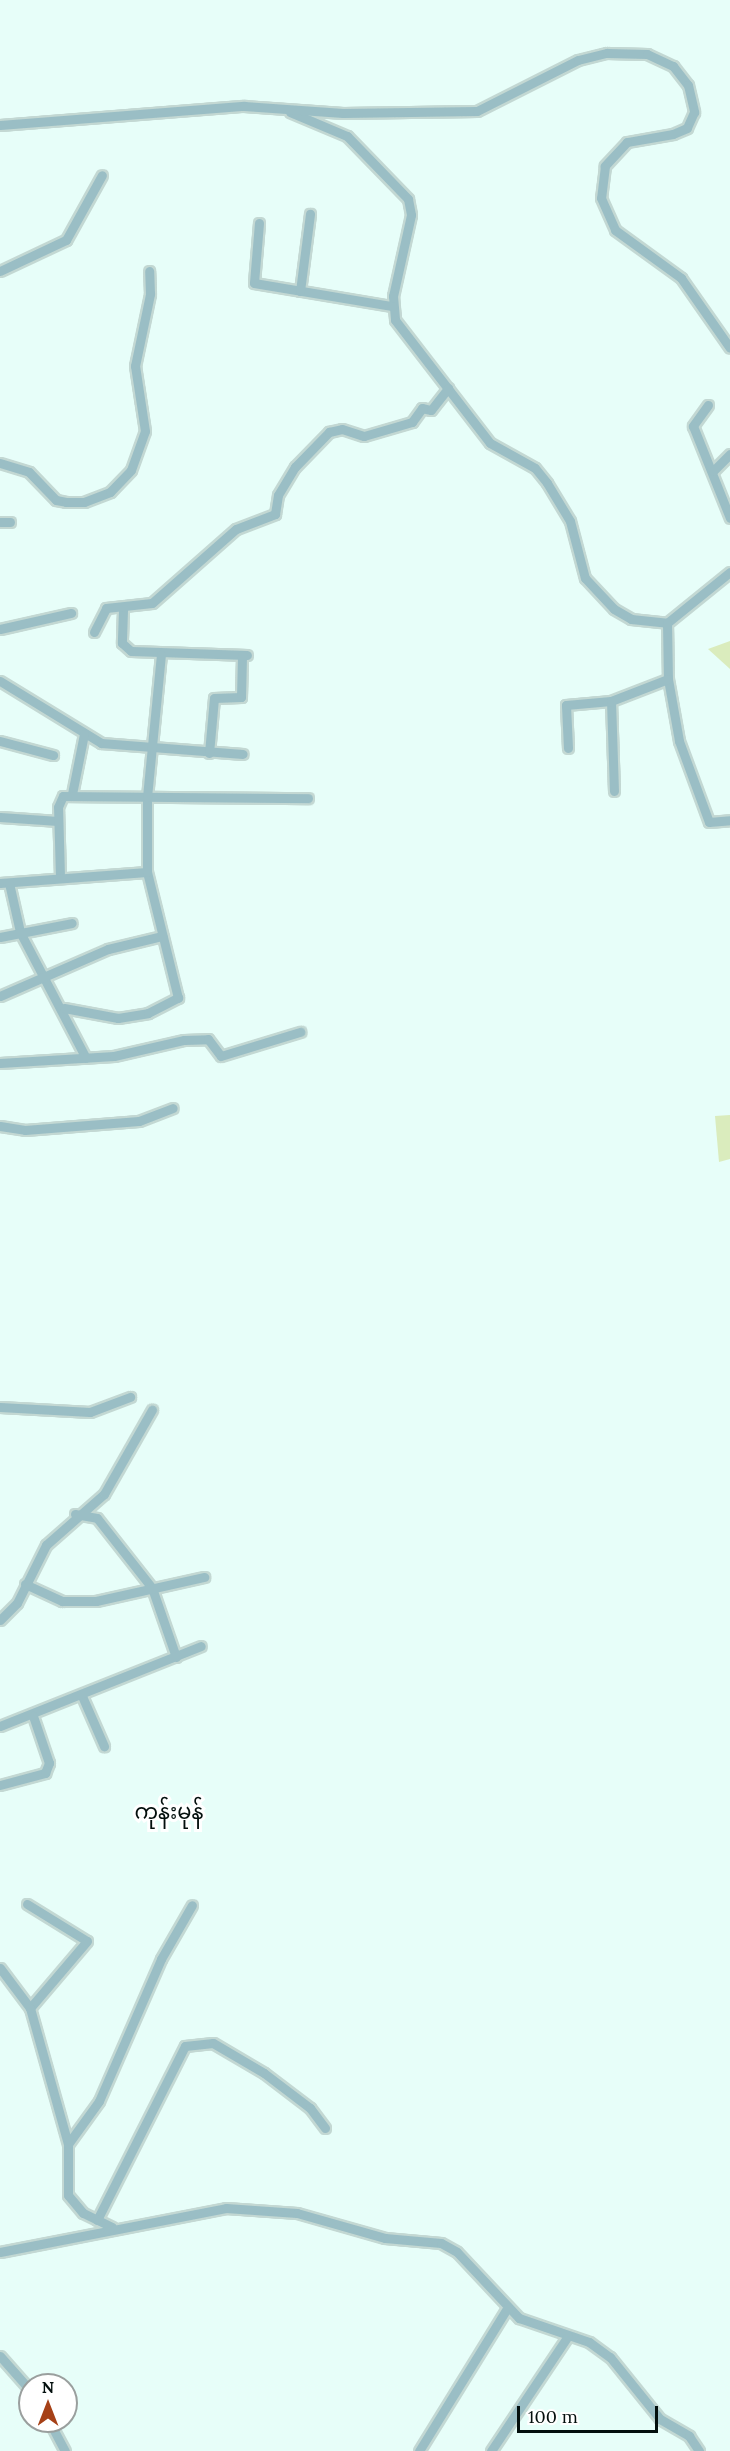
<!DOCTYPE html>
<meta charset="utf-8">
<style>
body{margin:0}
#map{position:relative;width:730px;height:2451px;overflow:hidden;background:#e7fef9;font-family:Lora,"Noto Sans Myanmar",serif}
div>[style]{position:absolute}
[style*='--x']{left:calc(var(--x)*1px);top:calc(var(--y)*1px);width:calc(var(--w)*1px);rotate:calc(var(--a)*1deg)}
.green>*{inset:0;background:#daecbd}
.roads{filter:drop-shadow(2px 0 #c3d8d3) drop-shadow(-2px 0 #c3d8d3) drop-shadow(0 2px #c3d8d3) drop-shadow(0 -2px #c3d8d3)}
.minor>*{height:9px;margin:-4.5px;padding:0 4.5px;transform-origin:4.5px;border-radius:4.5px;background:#9abec5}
span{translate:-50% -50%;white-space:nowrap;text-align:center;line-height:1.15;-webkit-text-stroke:6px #fff;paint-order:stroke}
.quarter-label{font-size:21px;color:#030f0d}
.north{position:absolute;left:18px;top:2373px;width:60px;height:60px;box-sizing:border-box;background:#fff;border:2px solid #9a9f9e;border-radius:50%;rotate:0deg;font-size:16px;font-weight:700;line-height:24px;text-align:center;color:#030f0d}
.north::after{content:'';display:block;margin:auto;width:21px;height:27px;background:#a64117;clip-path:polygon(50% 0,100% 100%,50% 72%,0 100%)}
.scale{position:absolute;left:517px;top:2406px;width:141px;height:27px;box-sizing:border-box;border:3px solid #030f0d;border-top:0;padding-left:8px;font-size:18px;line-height:21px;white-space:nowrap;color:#030f0d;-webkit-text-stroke:4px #fff;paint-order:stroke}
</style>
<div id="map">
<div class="green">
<div style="clip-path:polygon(730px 641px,730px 669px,708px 649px)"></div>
<div style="clip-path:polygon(730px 1115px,730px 1159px,719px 1162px,715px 1116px)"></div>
</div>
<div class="roads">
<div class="minor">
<div style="--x:290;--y:112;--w:62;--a:22.8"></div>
<div style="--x:347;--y:136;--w:88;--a:45.9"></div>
<div style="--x:408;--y:199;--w:16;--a:79"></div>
<div style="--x:411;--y:215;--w:83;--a:102.5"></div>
<div style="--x:393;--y:296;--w:24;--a:85"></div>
<div style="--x:395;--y:320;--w:155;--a:52.3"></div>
<div style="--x:490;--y:443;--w:51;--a:29.1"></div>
<div style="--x:535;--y:468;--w:19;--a:51"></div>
<div style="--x:547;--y:483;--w:44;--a:58.8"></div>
<div style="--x:570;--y:521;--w:59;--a:75.3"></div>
<div style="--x:585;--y:578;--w:42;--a:46.9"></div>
<div style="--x:614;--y:609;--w:20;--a:30"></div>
<div style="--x:631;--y:619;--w:36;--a:6"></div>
<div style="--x:667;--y:623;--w:81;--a:-39"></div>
<div style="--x:0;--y:125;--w:245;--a:-4.5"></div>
<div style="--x:244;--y:106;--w:99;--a:4"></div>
<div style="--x:343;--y:113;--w:134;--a:-0.9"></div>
<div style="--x:477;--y:111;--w:113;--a:-26.8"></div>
<div style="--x:578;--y:60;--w:30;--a:-14"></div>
<div style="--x:607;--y:53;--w:40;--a:1.4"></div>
<div style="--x:647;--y:54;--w:29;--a:25"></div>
<div style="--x:673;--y:66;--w:24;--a:52"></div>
<div style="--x:688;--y:85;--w:28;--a:77"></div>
<div style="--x:694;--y:112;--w:17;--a:114"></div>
<div style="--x:687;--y:128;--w:15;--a:157"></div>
<div style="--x:673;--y:134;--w:47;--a:170.1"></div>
<div style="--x:627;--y:142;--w:33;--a:133"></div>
<div style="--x:605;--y:166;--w:32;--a:97"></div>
<div style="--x:601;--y:198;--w:35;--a:66"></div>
<div style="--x:615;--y:230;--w:82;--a:36"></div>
<div style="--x:681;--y:278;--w:85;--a:55"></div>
<div style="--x:259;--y:223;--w:60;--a:94.8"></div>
<div style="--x:254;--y:283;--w:140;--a:9.5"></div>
<div style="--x:0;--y:271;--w:73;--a:-25.2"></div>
<div style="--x:66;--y:240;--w:74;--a:-61"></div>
<div style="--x:300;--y:291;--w:78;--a:-82.6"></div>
<div style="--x:708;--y:405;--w:26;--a:126"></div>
<div style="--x:693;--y:426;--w:99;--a:68.1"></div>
<div style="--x:0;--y:463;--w:30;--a:17"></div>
<div style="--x:29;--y:472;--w:39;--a:46"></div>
<div style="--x:56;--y:500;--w:10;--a:11"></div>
<div style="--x:66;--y:502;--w:18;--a:0"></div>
<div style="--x:84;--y:502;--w:28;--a:-21"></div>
<div style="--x:110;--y:492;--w:30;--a:-46"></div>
<div style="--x:131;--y:470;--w:41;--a:-70.3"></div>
<div style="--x:145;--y:431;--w:66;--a:-98.7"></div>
<div style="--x:135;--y:366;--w:74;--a:-78.2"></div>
<div style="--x:150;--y:294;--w:23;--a:-92"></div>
<div style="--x:713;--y:471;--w:24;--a:-45"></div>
<div style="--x:0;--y:522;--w:10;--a:0"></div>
<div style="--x:123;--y:610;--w:33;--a:92"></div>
<div style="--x:122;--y:643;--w:12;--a:42"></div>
<div style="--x:131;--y:651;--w:116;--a:2"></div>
<div style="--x:667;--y:623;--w:56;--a:89"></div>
<div style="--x:668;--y:679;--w:63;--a:79.9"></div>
<div style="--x:679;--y:741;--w:86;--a:69.7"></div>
<div style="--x:709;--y:822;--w:21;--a:-5"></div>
<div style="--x:0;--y:629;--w:73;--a:-12.7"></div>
<div style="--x:94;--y:632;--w:27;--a:-63"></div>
<div style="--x:106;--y:608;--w:46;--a:-6.2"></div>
<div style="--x:152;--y:603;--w:112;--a:-41.4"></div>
<div style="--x:236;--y:529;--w:42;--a:-21"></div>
<div style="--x:275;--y:514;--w:19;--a:-81"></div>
<div style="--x:278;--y:495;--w:33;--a:-59"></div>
<div style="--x:295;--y:467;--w:49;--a:-45.8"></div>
<div style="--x:329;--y:432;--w:13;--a:-13"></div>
<div style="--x:342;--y:429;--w:23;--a:18"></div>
<div style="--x:364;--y:436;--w:50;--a:-16.3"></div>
<div style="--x:412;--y:422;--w:17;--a:-54"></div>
<div style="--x:422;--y:408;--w:9;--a:13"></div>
<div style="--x:431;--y:410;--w:28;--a:-52"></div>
<div style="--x:0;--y:681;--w:119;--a:31.5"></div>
<div style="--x:101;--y:743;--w:142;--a:4.4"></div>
<div style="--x:611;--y:701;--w:90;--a:88.1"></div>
<div style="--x:0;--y:741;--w:55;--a:14.8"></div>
<div style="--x:568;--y:748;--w:43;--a:-92.7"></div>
<div style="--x:566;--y:705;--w:45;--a:-5.1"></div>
<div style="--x:611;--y:701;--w:61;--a:-21.1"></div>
<div style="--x:209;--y:753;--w:55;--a:-84.8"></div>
<div style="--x:214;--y:698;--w:27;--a:-2"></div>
<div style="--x:241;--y:697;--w:42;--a:-88.6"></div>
<div style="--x:72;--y:794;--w:61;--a:-78.7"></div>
<div style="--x:0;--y:817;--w:58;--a:3.9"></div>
<div style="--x:60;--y:877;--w:70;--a:-91.6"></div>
<div style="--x:58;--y:807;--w:12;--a:-66"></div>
<div style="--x:63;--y:796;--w:245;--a:0.5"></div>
<div style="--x:0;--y:883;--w:147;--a:-4.3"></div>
<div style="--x:9;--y:883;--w:50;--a:77.3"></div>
<div style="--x:20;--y:932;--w:142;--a:62.4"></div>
<div style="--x:0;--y:937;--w:73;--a:-11"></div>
<div style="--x:0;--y:996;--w:118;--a:-23.5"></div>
<div style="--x:108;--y:949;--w:56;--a:-13.5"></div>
<div style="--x:64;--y:1008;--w:55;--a:10.5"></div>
<div style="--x:118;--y:1018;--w:30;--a:-9"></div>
<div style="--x:148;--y:1013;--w:34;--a:-27"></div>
<div style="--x:178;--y:998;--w:130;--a:-103.8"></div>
<div style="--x:147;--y:872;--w:75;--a:-90"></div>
<div style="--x:147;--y:797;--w:143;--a:-84.4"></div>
<div style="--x:0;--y:1063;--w:114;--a:-3.5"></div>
<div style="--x:114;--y:1056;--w:72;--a:-12.9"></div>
<div style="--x:184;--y:1040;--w:24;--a:-2"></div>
<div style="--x:208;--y:1039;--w:21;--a:53"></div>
<div style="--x:221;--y:1056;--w:83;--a:-16.9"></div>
<div style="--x:0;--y:1126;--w:25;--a:9"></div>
<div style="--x:25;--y:1130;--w:114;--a:-4.5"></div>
<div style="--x:139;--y:1121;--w:36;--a:-21"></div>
<div style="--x:0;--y:1407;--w:90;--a:3.2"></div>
<div style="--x:90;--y:1412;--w:43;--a:-20.6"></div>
<div style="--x:75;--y:1514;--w:22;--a:10"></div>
<div style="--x:97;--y:1518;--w:89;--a:51.8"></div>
<div style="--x:152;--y:1588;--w:73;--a:70.8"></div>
<div style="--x:25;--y:1584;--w:41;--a:24.7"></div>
<div style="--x:62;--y:1601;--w:34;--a:0"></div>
<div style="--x:96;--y:1601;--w:111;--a:-12.5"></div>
<div style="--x:0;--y:1620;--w:24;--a:-45"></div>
<div style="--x:17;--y:1603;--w:65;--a:-63.4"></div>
<div style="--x:46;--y:1545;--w:77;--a:-41.3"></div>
<div style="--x:104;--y:1494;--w:97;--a:-60.3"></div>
<div style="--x:82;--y:1696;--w:55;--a:66.3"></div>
<div style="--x:0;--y:1726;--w:216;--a:-21.7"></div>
<div style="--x:0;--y:1785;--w:47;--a:-14.9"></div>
<div style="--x:45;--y:1773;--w:11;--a:-68"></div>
<div style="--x:49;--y:1763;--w:50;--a:-108.8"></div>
<div style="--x:27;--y:1904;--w:70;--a:31.7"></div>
<div style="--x:87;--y:1941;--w:88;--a:130.4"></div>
<div style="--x:0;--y:1968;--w:50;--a:53.1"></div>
<div style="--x:30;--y:2008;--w:141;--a:74.4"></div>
<div style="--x:97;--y:2220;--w:195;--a:-63.2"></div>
<div style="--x:185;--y:2046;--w:28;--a:-6"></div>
<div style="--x:213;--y:2043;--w:59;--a:30.5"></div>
<div style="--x:264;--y:2073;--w:58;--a:37.3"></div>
<div style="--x:310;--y:2108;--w:25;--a:53"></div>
<div style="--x:112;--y:2227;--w:32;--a:-154"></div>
<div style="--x:83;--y:2213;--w:23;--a:-130"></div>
<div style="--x:68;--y:2195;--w:51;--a:-90"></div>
<div style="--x:68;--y:2144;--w:53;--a:-54.2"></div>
<div style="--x:99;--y:2101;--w:155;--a:-66.4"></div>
<div style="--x:161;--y:1959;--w:62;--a:-60.1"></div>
<div style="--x:0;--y:2252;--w:230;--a:-11"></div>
<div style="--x:226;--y:2208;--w:71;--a:4"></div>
<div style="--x:297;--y:2213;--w:91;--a:15.9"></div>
<div style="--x:385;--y:2238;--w:56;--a:5.1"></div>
<div style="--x:441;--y:2243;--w:18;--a:29"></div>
<div style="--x:457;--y:2252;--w:91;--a:46.8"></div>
<div style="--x:519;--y:2318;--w:74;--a:18.9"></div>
<div style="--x:589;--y:2342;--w:26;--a:36"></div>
<div style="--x:610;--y:2357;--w:80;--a:51.1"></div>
<div style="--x:660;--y:2419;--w:34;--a:30"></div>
<div style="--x:689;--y:2436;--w:18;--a:56"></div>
<div style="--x:0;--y:2356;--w:45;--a:48.6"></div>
<div style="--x:49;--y:2421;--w:34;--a:62"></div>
<div style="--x:419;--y:2451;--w:169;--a:-58.3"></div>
<div style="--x:491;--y:2451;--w:138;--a:-56.2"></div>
</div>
</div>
<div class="quarter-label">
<span style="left:169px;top:1812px">ကုန်းမုန်</span>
</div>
<div class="north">N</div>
<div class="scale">100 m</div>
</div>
